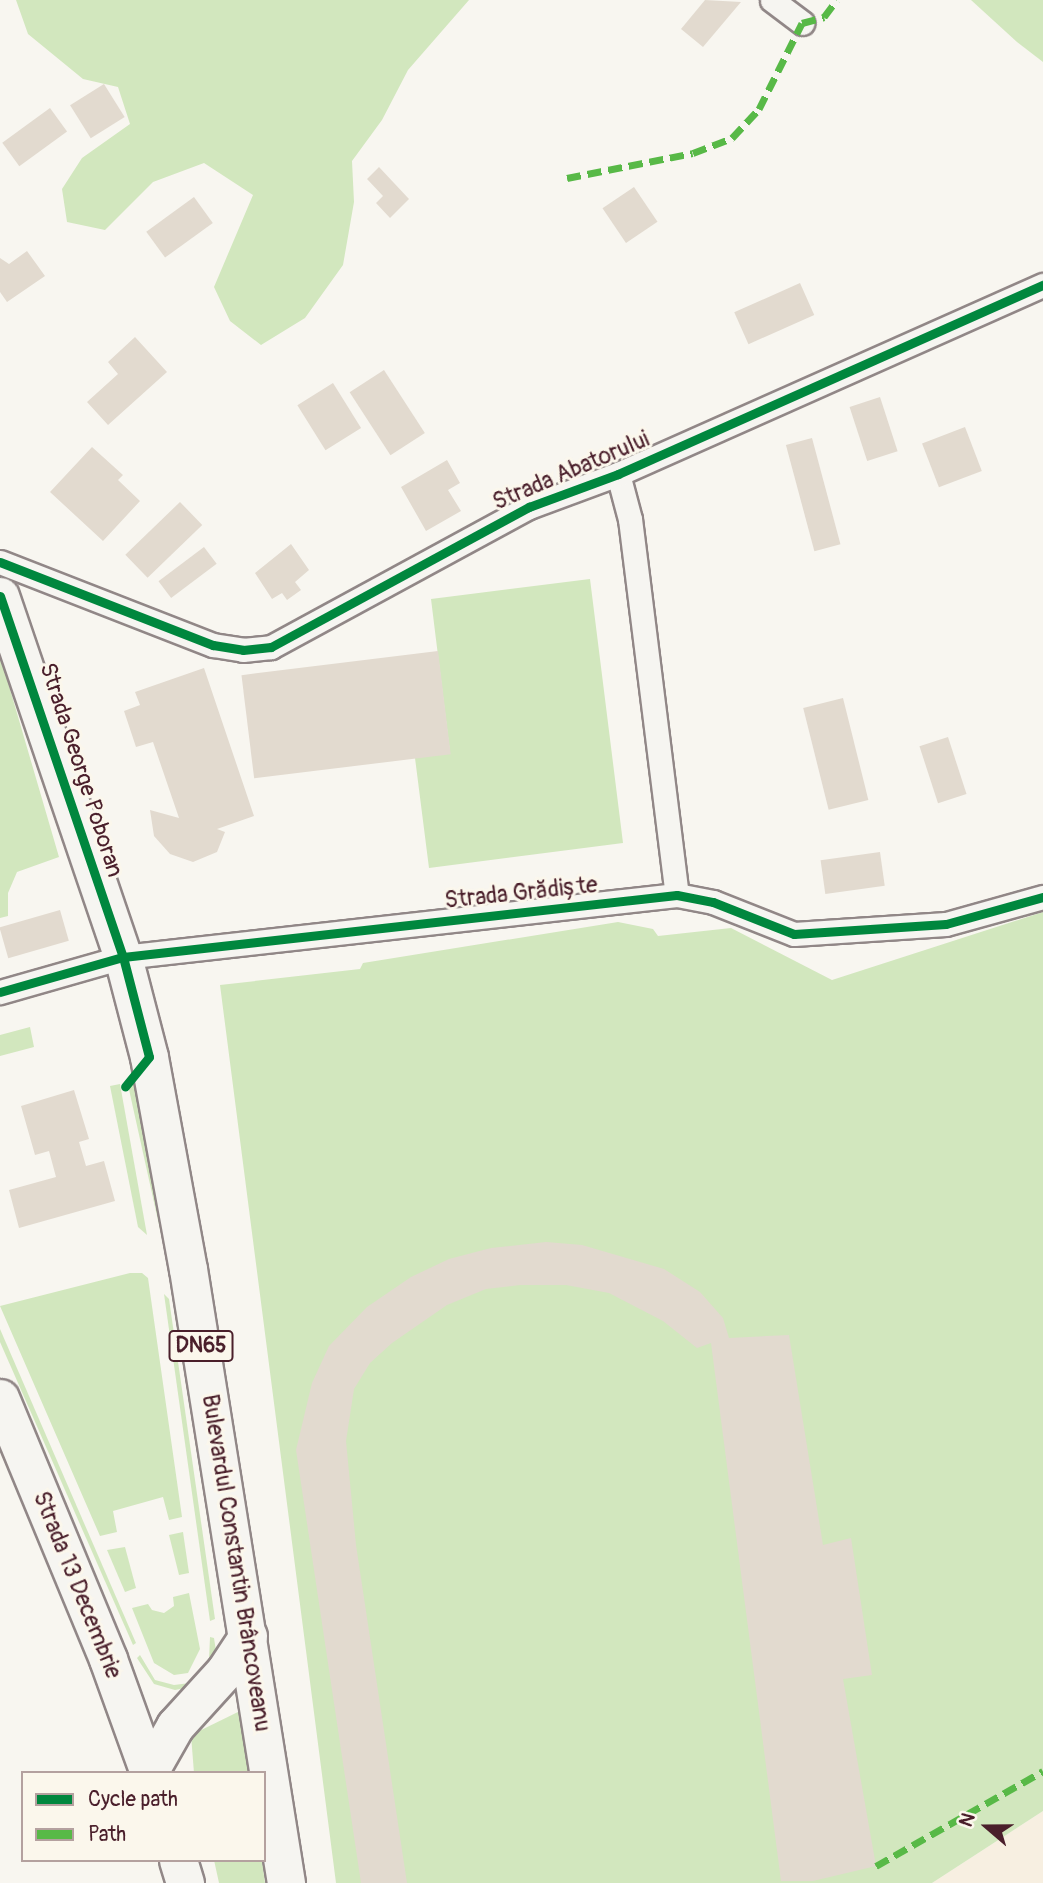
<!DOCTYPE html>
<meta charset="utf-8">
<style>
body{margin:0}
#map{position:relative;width:1043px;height:1883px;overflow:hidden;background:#f8f6f0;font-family:Pangolin,sans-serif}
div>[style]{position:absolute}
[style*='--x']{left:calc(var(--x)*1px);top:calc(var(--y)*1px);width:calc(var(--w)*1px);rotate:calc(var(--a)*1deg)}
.built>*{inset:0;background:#f7efe1}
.green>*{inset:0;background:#d2e7be}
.building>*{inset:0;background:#e2dacf;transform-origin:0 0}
.roads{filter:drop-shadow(2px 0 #918787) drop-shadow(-2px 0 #918787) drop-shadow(0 2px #918787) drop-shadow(0 -2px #918787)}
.minor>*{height:23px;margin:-11.5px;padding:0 11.5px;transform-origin:11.5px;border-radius:11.5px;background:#f6f5f1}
.primary>*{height:37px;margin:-18.5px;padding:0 18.5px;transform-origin:18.5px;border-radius:18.5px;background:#f6f5f1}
.quiet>*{height:7px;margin-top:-3.5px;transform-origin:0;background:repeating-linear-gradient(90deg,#58b947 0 14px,transparent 0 21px)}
.cycleway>*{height:9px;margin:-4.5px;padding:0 4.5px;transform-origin:4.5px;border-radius:4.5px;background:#00873e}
span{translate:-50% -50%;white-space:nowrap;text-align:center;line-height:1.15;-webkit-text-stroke:6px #fbf7ec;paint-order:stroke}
.shield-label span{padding:2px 5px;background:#fbf7ec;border:2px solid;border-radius:5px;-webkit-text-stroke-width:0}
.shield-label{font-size:21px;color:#4a1f2b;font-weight:700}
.street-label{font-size:23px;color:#4a1f2b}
.legend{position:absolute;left:21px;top:1771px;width:245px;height:91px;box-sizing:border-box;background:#fbf7ec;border:2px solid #b4a19f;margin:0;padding:9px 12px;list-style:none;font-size:21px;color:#4a1f2b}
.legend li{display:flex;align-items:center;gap:14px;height:35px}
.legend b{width:35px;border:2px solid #b4a19f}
.north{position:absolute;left:952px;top:1792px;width:70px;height:70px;-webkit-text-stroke:5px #fbf7ec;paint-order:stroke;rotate:290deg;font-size:19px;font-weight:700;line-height:28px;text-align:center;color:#4a1f2b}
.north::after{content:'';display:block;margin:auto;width:24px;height:32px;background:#4a1f2b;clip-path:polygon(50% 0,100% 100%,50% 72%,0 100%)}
</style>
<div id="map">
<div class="built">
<div style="clip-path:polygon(1043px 1811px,1043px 1883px,932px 1883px)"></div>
</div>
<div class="green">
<div style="clip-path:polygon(16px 0,469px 0,408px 70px,382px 120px,352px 161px,354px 202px,343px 265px,305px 318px,261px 345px,230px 321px,214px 287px,253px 195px,204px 163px,153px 182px,105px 230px,67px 222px,62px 189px,82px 158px,130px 124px,118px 87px,83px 79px,28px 34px)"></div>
<div style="clip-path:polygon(971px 0,1043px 0,1043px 62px,1017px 42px)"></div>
<div style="clip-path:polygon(590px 579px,623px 843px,429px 868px,415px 758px,450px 753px,431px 599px)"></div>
<div style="clip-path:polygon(0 655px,59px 857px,17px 872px,8px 893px,8px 916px,0 918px)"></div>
<div style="clip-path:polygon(1043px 912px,1043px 1811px,932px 1883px,336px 1883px,220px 985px,360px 969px,363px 963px,618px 922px,653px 929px,658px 936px,731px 928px,832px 980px)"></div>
<div style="clip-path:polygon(30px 1027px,34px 1047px,0 1056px,0 1035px)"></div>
<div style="clip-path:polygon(132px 1082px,138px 1086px,161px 1234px,128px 1085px)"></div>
<div style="clip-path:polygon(120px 1084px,147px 1235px,138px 1227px,110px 1086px)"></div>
<div style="clip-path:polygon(130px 1273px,142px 1273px,148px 1278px,182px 1517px,169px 1520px,163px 1497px,113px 1511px,117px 1532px,100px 1536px,0 1306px)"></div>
<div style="clip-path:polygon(164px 1294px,169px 1299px,215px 1619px,210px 1621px)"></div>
<div style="clip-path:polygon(0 1329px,136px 1643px,133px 1645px,0 1342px)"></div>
<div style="clip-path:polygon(183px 1532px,189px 1573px,179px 1575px,169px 1535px)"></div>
<div style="clip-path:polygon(125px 1547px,136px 1588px,125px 1592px,107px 1550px)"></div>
<div style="clip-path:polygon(189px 1593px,200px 1649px,188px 1673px,174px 1675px,154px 1663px,132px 1608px,148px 1604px,152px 1610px,164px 1613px,174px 1606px,173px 1597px)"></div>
<div style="clip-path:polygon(210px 1637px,214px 1638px,216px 1651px,211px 1666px,195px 1686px,175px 1690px,154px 1684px,137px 1658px,140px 1655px,155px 1680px,174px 1685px,190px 1683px,209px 1660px)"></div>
<div style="clip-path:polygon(242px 1710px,250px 1773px,194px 1773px,191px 1735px)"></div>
<div style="clip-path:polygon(214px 1860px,262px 1860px,265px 1883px,219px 1883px)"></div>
</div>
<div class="building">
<div style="clip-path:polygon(705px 0,741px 2px,703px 47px,681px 29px)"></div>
<div style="left:104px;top:84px;width:39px;height:40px;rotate:58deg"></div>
<div style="left:50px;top:108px;width:29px;height:59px;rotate:54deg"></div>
<div style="clip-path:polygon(379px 167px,409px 199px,390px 218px,376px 203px,383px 196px,367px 179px)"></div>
<div style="left:634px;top:187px;width:42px;height:38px;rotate:56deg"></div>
<div style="left:194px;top:197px;width:32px;height:59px;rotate:54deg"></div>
<div style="clip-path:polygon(27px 251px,45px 276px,7px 302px,0 292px,0 258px,9px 264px)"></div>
<div style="left:800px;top:283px;width:35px;height:72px;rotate:66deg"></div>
<div style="clip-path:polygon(135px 337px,167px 372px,108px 425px,87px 402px,118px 374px,108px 362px)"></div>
<div style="left:384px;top:370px;width:75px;height:41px;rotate:57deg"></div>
<div style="left:333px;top:383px;width:53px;height:42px;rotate:58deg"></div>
<div style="left:880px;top:397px;width:57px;height:32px;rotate:72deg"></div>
<div style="left:965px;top:427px;width:47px;height:46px;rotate:69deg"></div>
<div style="left:812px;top:438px;width:110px;height:27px;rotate:75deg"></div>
<div style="clip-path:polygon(92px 447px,123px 475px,118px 480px,140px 501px,103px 541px,50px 492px)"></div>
<div style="clip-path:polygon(447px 460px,460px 483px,448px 490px,461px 511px,426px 531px,401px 487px)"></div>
<div style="left:180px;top:502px;width:32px;height:76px;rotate:46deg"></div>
<div style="clip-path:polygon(291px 544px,309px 570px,295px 582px,301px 590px,287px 600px,282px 593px,272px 599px,255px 573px)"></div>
<div style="left:204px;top:547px;width:21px;height:57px;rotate:53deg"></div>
<div style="left:438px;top:651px;width:104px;height:198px;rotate:83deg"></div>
<div style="clip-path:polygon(204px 668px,254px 816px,217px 829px,225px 832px,217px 852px,193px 862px,170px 854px,154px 836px,150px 810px,179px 818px,153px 742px,136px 747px,124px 711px,140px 705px,135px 692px)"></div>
<div style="left:843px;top:698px;width:105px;height:41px;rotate:76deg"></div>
<div style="left:948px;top:737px;width:60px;height:30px;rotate:72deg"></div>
<div style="left:880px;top:852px;width:34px;height:60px;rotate:82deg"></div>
<div style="left:60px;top:910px;width:32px;height:63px;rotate:74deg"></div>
<div style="clip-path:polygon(74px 1090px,89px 1139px,79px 1142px,86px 1166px,104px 1161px,115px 1201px,19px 1228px,9px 1190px,56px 1177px,49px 1151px,35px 1155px,21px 1106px)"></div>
<div style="clip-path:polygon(546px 1242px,582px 1245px,664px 1269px,700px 1292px,723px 1318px,729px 1338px,789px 1335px,823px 1545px,851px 1538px,872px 1675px,843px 1679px,876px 1866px,813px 1881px,781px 1881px,711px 1343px,697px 1348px,663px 1321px,609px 1293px,566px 1285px,520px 1285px,486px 1289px,447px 1305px,392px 1343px,370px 1363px,354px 1389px,346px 1441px,356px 1545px,407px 1883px,361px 1883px,296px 1450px,312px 1383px,329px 1346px,367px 1307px,411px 1277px,449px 1259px,491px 1248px)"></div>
</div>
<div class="roads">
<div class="minor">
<div style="--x:772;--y:0;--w:38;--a:37"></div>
<div style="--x:618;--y:474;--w:47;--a:75.1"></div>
<div style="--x:630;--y:519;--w:379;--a:82.9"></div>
<div style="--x:0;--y:562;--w:229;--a:21.3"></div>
<div style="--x:213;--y:645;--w:30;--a:9"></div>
<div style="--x:243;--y:650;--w:28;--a:-6"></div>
<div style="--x:271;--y:647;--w:294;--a:-28.5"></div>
<div style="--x:529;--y:507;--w:95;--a:-20.3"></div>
<div style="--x:618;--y:474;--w:465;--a:-24"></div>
<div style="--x:0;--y:992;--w:128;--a:-15.9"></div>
<div style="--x:123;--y:957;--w:557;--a:-6.39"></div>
<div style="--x:677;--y:895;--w:37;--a:11"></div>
<div style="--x:713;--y:902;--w:87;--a:21.6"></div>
<div style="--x:794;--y:934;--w:152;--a:-3.8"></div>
<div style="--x:946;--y:924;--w:101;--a:-15.6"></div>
</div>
<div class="primary">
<div style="--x:0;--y:596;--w:381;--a:71.2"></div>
<div style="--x:123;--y:957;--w:103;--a:75.4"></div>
<div style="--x:149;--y:1057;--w:216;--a:79.6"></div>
<div style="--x:188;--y:1269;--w:622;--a:80.93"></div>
<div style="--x:0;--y:1398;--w:282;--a:67.5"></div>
<div style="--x:108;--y:1659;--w:121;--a:70.2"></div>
<div style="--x:149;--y:1772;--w:53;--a:-60.5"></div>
<div style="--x:175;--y:1726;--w:74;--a:-47.7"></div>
<div style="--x:225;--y:1671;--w:42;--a:-56.7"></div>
<div style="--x:178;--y:1860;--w:24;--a:73"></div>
</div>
</div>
<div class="quiet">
<div style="--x:567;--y:178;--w:128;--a:-11.2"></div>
<div style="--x:693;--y:153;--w:42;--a:-21"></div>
<div style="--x:732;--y:138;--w:40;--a:-47"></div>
<div style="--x:759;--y:109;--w:96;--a:-63.4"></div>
<div style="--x:802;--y:23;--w:23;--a:-15"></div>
<div style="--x:824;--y:17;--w:21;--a:-53"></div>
<div style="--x:876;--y:1866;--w:192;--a:-29.6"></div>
</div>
<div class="cycleway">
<div style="--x:0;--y:562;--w:229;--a:21.3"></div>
<div style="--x:213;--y:645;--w:30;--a:9"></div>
<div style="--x:243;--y:650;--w:28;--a:-6"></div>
<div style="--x:271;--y:647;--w:294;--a:-28.5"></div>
<div style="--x:529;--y:507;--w:95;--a:-20.3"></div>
<div style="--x:618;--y:474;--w:465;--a:-24"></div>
<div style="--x:0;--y:596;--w:381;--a:71.2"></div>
<div style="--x:123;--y:957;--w:103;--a:75.4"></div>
<div style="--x:149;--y:1057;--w:38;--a:129"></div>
<div style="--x:0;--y:992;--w:128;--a:-15.9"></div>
<div style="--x:123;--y:957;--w:557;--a:-6.39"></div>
<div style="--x:677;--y:895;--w:37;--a:11"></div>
<div style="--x:713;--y:902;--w:87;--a:21.6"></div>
<div style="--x:794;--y:934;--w:152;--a:-3.8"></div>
<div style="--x:946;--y:924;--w:101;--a:-15.6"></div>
</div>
<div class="shield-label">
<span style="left:201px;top:1346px">DN65</span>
</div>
<div class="street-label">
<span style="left:571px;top:471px;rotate:-23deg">Strada Abatorului</span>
<span style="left:81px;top:770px;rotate:72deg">Strada George Poboran</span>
<span style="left:521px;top:893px;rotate:-6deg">Strada Grădiște</span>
<span style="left:236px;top:1563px;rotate:81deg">Bulevardul Constantin Brâncoveanu</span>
<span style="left:77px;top:1585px;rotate:68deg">Strada 13 Decembrie</span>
</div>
<ul class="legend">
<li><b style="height:9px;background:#00873e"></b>Cycle path</li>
<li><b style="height:9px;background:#58b947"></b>Path</li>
</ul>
<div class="north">N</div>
</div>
